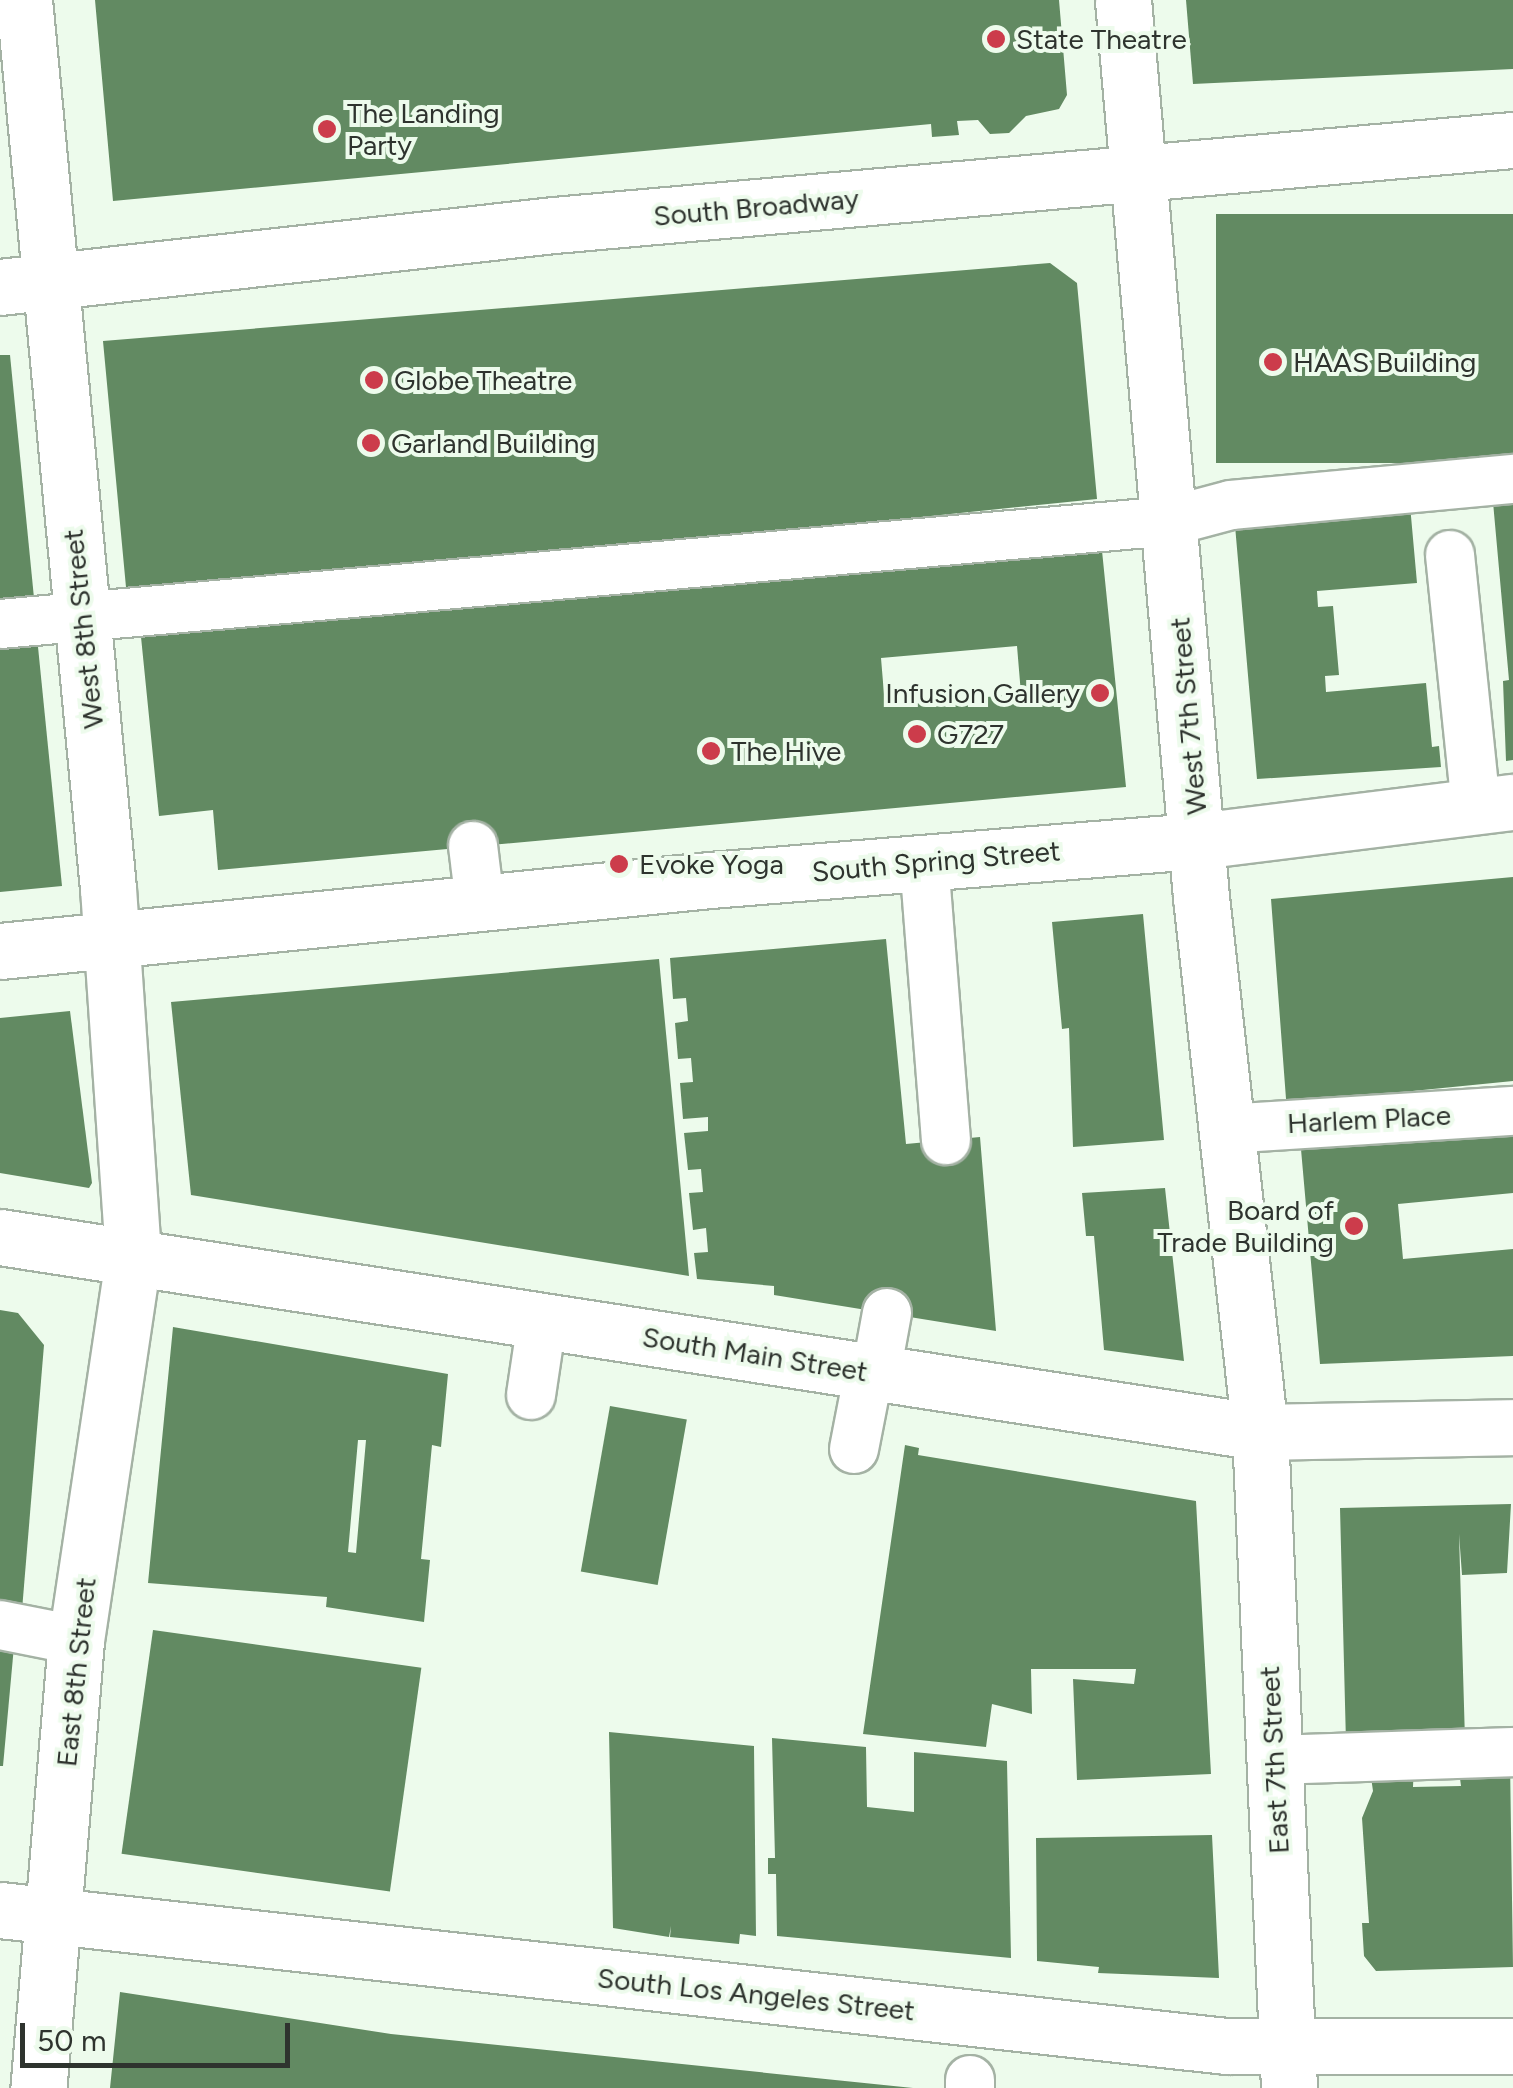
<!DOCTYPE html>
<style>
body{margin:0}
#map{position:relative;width:1513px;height:2088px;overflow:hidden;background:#edfbec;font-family:Figtree,sans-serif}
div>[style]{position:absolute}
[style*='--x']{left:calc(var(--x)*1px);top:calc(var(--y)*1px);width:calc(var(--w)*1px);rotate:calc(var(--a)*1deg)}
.building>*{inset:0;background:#628a62;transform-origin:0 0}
.roads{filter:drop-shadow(2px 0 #a4b2a4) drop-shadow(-2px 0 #a4b2a4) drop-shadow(0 2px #a4b2a4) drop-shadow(0 -2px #a4b2a4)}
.minor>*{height:48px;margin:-24px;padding:0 24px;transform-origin:24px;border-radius:24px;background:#fff}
.major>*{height:55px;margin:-27.5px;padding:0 27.5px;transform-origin:27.5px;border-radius:27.5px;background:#fff}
.dots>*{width:28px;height:28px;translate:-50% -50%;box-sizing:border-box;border:5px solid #edfbec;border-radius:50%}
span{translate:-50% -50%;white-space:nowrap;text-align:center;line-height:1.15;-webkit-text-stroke:8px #edfbec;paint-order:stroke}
.poi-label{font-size:28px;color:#2e332e}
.left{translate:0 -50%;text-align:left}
.right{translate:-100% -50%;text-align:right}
.street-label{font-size:28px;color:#2e332e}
.scale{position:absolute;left:20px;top:2023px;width:270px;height:45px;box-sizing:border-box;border:5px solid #2e332e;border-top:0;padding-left:12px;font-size:30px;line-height:35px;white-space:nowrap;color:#2e332e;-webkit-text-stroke:8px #edfbec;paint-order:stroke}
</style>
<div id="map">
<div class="building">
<div style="clip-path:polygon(95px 0,1059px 0,1067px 95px,1059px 109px,1026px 116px,1009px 133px,990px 134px,978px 120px,957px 121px,959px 135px,932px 137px,931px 124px,113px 201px)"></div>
<div style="clip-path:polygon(1186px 0,1513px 0,1513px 69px,1193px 84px)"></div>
<div style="left:1513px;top:214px;width:249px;height:297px;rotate:90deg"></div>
<div style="clip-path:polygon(1050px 263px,1077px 283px,1097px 499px,127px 598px,103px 341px)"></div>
<div style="clip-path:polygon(0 355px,10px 355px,34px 598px,0 601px)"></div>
<div style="clip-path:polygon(1513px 500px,1513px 760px,1506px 761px,1503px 681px,1509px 680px,1493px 502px)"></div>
<div style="clip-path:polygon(1410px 505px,1417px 583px,1317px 591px,1318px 607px,1333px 606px,1339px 675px,1325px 676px,1326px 692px,1426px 683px,1432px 747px,1439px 746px,1441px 767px,1257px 779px,1234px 514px)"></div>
<div style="clip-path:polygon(evenodd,1100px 531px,1126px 787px,218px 870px,213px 810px,159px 816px,140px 627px,1100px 531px,1017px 646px,1021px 694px,885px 706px,881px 658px,1017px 646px)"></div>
<div style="clip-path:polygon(36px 627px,62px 886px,0 892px,0 630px)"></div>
<div style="clip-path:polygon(1513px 877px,1513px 1081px,1312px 1101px,1287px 1112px,1271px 899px)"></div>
<div style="clip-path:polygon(1143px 914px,1164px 1140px,1073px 1147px,1069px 1028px,1062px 1029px,1052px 922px)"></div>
<div style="clip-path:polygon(886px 939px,906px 1144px,980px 1137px,996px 1331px,774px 1295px,774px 1286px,697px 1279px,694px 1253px,708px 1252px,706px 1228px,693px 1230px,689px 1193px,703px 1192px,701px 1169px,688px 1170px,684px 1133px,708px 1131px,708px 1117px,683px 1119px,680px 1083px,693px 1082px,691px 1058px,678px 1059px,675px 1023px,688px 1021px,686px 998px,673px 999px,670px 958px)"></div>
<div style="clip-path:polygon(659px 959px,689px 1276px,191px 1195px,171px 1002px)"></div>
<div style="clip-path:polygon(70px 1011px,92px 1183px,89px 1188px,0 1173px,0 1018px)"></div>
<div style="clip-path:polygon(1513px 1119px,1513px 1193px,1398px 1204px,1403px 1259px,1513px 1249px,1513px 1356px,1320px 1364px,1300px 1138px)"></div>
<div style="clip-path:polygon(1165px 1188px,1184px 1361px,1104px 1350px,1094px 1236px,1086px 1236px,1082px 1193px)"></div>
<div style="clip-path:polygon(0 1310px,18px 1313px,44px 1345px,22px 1610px,0 1608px)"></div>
<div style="clip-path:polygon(evenodd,173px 1327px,448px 1374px,441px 1447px,432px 1445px,421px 1559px,430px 1560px,424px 1622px,326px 1607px,327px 1597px,148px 1583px,173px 1327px,358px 1440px,366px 1440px,356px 1553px,348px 1552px,358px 1440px)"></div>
<div style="left:610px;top:1406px;width:78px;height:168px;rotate:10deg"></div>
<div style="clip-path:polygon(905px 1445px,919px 1448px,918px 1455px,1196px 1501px,1211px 1774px,1077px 1780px,1073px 1679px,1134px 1684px,1136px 1669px,1031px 1669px,1032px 1714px,992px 1704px,986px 1747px,863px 1734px)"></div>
<div style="clip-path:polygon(1511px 1504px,1507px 1573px,1462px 1575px,1459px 1534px,1465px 1740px,1346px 1743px,1340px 1508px)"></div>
<div style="left:153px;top:1630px;width:271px;height:226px;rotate:8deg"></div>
<div style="clip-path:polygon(0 1644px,14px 1646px,3px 1766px,0 1766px)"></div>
<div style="clip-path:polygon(609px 1732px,754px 1746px,756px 1936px,740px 1934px,739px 1944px,670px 1937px,671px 1926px,669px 1937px,613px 1928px)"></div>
<div style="clip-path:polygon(772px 1738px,866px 1747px,867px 1807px,914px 1812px,914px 1752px,1007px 1761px,1011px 1958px,777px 1936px,776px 1874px,768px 1874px,768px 1858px,775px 1858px)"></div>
<div style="clip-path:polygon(1510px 1761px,1513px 1967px,1376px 1971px,1364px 1956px,1362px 1923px,1369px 1923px,1362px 1818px,1373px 1791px,1369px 1763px,1414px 1763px,1413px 1787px,1461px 1786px,1458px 1763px)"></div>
<div style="clip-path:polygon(1212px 1835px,1219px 1978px,1098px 1973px,1099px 1967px,1037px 1961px,1036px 1838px)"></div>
<div style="clip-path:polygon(120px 1992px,391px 2034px,913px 2088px,110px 2088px)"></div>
</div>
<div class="roads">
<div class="minor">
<div style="--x:1450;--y:555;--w:251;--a:84.1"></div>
<div style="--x:0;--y:624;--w:1176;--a:-5.03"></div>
<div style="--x:1171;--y:521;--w:62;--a:-14.9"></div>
<div style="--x:1231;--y:505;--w:283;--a:-5.3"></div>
<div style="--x:473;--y:846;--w:57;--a:83"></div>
<div style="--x:924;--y:861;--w:280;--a:85.5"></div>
<div style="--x:1225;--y:1129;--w:289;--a:-3.6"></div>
<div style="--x:876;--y:1373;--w:61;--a:-79.6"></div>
<div style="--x:531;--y:1395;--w:75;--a:-81.5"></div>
<div style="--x:854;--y:1449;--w:78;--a:-79"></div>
<div style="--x:0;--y:1625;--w:77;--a:11.2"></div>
<div style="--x:1274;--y:1760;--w:239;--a:-1.9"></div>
<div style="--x:970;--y:2088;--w:8;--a:-90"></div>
</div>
<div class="major">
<div style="--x:24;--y:0;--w:892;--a:84.6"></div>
<div style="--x:108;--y:888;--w:372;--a:86.1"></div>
<div style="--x:133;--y:1259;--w:385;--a:98.5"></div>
<div style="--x:76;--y:1640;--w:450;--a:94.8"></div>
<div style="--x:1123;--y:0;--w:900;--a:85.03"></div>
<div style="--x:1201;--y:897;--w:538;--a:83.71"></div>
<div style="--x:1260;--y:1432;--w:657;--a:87.47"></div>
<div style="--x:0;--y:287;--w:557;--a:-6.39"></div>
<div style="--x:554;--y:225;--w:963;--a:-5.07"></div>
<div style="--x:0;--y:951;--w:714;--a:-5.71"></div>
<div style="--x:710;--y:880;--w:490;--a:-4.6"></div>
<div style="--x:1198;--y:841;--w:317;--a:-7.1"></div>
<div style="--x:0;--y:1237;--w:1275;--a:8.8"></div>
<div style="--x:1260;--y:1432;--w:253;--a:-1.1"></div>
<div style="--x:0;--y:1910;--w:1234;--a:6.33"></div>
<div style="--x:1226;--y:2046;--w:287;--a:0"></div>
</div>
</div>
<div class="dots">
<div style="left:996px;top:39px;background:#cc3c4b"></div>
<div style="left:327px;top:129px;background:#cc3c4b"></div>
<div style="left:1273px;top:362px;background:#cc3c4b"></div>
<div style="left:374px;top:380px;background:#cc3c4b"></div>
<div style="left:371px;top:443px;background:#cc3c4b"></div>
<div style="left:1100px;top:693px;background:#cc3c4b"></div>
<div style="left:917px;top:734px;background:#cc3c4b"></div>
<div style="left:711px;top:751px;background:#cc3c4b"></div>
<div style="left:619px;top:864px;background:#cc3c4b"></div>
<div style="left:1354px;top:1226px;background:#cc3c4b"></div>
</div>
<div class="poi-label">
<span class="left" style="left:1016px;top:39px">State Theatre</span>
<span class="left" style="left:347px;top:129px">The Landing<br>Party</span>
<span class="left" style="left:1293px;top:362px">HAAS Building</span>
<span class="left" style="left:394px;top:380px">Globe Theatre</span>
<span class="left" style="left:391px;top:443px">Garland Building</span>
<span class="right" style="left:1080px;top:693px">Infusion Gallery</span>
<span class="left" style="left:937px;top:734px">G727</span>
<span class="left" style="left:731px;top:751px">The Hive</span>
<span class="left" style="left:639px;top:864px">Evoke Yoga</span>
<span class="right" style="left:1334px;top:1226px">Board of<br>Trade Building</span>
</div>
<div class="street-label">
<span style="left:756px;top:207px;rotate:-5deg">South Broadway</span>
<span style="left:83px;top:629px;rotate:-96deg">West 8th Street</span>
<span style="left:1188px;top:716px;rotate:-95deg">West 7th Street</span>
<span style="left:936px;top:861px;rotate:-5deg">South Spring Street</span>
<span style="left:1369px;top:1119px;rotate:-3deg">Harlem Place</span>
<span style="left:755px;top:1354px;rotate:9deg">South Main Street</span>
<span style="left:76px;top:1672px;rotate:-84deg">East 8th Street</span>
<span style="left:1274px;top:1760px;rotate:-93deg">East 7th Street</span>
<span style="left:756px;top:1994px;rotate:6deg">South Los Angeles Street</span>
</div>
<div class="scale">50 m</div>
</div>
